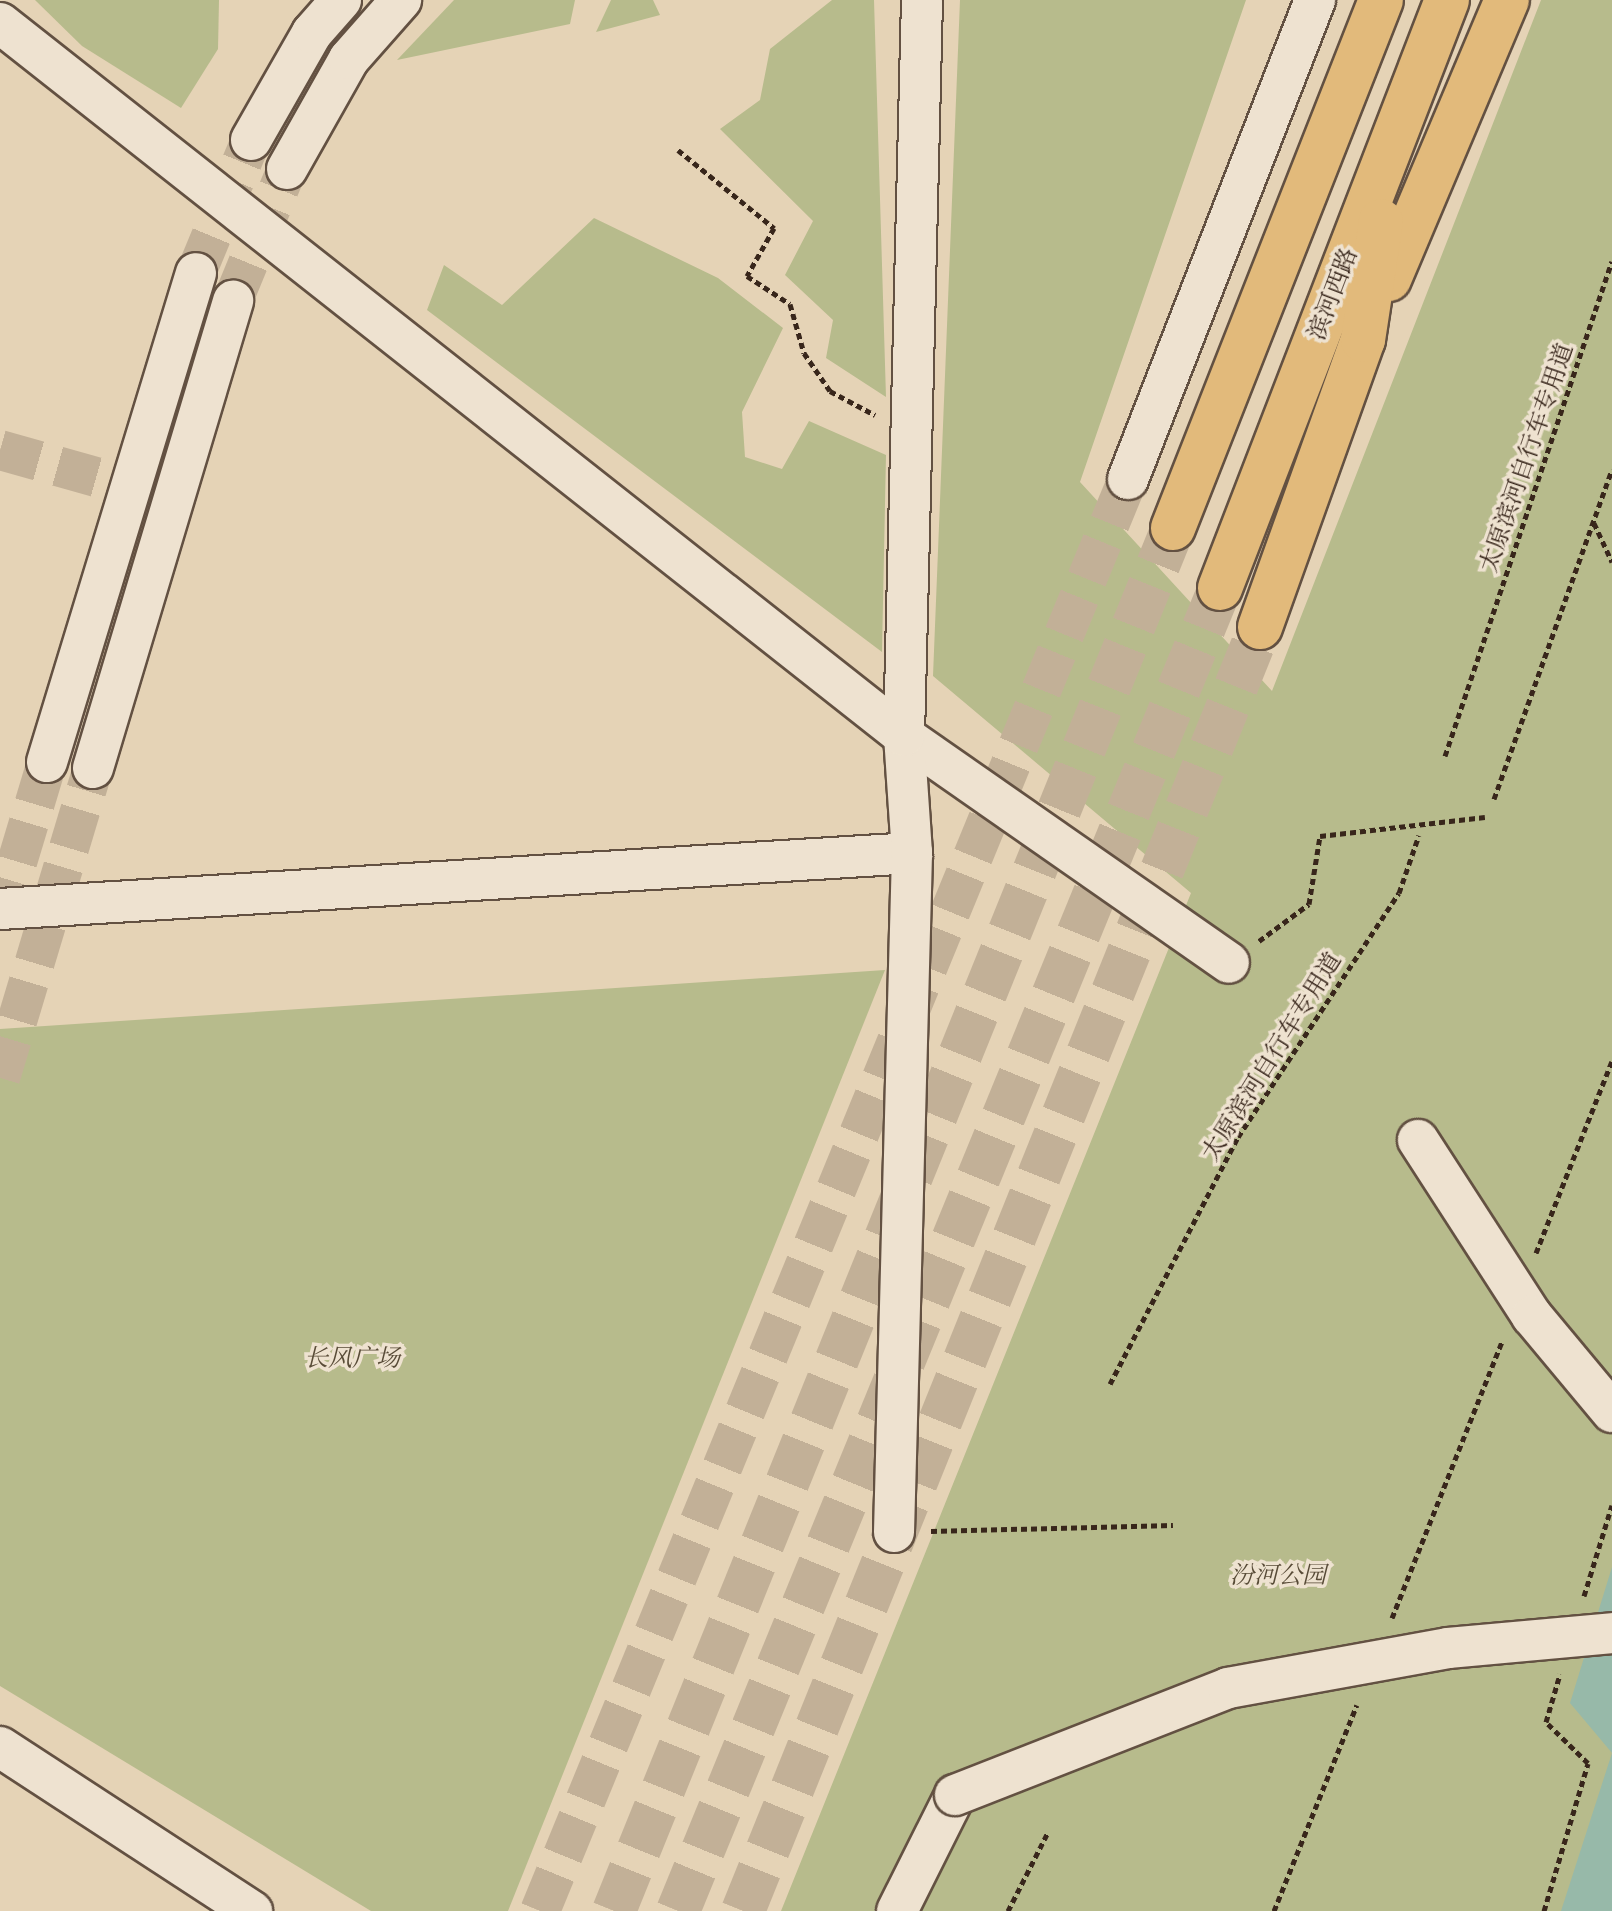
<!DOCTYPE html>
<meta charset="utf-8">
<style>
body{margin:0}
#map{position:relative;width:1612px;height:1911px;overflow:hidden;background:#e5d3b6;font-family:"IM FELL Great Primer","Noto Serif SC",serif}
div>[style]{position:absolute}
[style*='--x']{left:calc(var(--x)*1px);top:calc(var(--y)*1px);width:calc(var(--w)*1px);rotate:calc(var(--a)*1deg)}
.green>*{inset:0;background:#b7bb8c}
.water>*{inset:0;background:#97b9a9}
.minor-tunnel>*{height:40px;margin-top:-20px;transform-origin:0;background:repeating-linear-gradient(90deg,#c2b097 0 40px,transparent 0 60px)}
.highway-tunnel>*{height:44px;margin-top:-22px;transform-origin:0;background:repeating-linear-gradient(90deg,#c2b097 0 44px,transparent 0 66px)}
.path>*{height:5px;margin-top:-2.5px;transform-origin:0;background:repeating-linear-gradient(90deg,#38261b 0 6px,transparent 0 10px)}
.roads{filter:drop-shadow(2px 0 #635142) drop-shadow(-2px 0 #635142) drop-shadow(0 2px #635142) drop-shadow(0 -2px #635142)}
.minor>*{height:40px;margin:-20px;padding:0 20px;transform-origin:20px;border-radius:20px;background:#eee2d0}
.highway>*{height:44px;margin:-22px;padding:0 22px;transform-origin:22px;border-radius:22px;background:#e2ba7b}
.bridges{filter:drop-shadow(2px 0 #635142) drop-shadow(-2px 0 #635142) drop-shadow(0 2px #635142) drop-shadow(0 -2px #635142)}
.minor-bridge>*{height:40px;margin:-20px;padding:0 20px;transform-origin:20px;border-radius:20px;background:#eee2d0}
span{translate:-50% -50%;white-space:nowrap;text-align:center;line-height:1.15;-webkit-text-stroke:7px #eee2d0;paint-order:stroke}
.street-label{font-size:24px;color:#38261b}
.park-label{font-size:24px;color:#584b37;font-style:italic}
</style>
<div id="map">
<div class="green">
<div style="clip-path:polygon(35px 0,219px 0,218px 49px,181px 108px,82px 46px)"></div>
<div style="clip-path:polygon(454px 0,575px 0,570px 24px,397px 60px)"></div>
<div style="clip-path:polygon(611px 0,653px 0,660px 15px,596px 32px)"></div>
<div style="clip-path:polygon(832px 0,874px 0,886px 397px,826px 358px,833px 320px,785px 275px,813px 221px,720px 129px,760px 100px,770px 49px)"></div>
<div style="clip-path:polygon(960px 0,1246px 0,1080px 482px,1272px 691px,1541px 0,1612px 0,1612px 1911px,781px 1911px,1191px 893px,933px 676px)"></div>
<div style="clip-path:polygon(594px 218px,718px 278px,783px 328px,742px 412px,745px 457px,782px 469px,809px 421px,886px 455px,882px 652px,427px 310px,444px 265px,502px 305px)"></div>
<div style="clip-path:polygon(885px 970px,508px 1911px,371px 1911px,0 1686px,0 1029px)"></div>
</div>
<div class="water">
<div style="clip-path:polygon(1612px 1567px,1612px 1911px,1561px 1911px,1612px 1753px,1570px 1703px)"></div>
</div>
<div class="minor-tunnel">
<div style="--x:196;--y:273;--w:144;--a:-67.5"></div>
<div style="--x:233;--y:300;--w:142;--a:-67.6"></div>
<div style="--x:0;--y:450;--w:107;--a:15.7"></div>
<div style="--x:0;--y:919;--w:164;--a:-73.3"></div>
<div style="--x:0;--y:1078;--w:324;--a:-73.3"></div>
<div style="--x:540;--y:1911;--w:1548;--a:-67.68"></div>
</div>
<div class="highway-tunnel">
<div style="--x:614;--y:1911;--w:1492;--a:-67.99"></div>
<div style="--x:678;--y:1911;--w:1430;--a:-67.72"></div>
<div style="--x:743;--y:1911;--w:1384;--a:-68.07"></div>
</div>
<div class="path">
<div style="--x:678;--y:150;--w:124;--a:39.1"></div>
<div style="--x:774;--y:228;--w:55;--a:119.4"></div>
<div style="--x:747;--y:276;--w:51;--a:33.1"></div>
<div style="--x:790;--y:304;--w:51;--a:74.1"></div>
<div style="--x:804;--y:353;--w:46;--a:55.6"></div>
<div style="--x:830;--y:391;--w:51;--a:28.1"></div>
<div style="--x:1594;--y:523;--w:43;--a:65.2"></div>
<div style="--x:1445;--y:756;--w:522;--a:-71.36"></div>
<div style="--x:1494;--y:799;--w:350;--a:-70.3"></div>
<div style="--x:1259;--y:941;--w:62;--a:-36.5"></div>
<div style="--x:1309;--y:904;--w:69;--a:-80.8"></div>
<div style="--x:1320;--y:836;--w:166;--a:-6.6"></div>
<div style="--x:1536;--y:1253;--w:206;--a:-68.4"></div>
<div style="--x:1110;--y:1384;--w:278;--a:-62.6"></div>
<div style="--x:1238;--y:1137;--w:292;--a:-56.6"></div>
<div style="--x:1399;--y:893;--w:61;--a:-71"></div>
<div style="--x:931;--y:1531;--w:242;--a:-1.4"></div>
<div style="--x:1584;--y:1596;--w:95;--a:-72.9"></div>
<div style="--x:1392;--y:1618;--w:298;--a:-68.3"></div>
<div style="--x:1008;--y:1911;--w:89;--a:-63.1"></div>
<div style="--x:1274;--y:1911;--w:222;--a:-68.1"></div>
<div style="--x:1544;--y:1911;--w:154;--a:-73.4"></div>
<div style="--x:1588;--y:1763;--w:59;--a:-135.7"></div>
<div style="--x:1546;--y:1722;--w:50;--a:-73.7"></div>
</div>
<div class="roads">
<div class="minor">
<div style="--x:0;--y:23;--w:1151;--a:38.26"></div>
<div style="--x:904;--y:736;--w:396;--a:34.9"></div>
<div style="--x:251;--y:140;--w:123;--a:-60.3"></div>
<div style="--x:312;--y:33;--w:44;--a:-48.7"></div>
<div style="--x:287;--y:169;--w:126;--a:-60.6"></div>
<div style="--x:349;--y:59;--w:79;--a:-48.6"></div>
<div style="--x:1128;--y:479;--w:514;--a:-68.67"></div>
<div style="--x:47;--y:762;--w:511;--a:-73.05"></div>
<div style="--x:93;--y:768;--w:488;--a:-73.3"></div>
<div style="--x:0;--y:909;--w:914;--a:-3.51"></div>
<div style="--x:894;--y:1532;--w:679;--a:-88.48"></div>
<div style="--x:912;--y:853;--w:117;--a:-93.9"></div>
<div style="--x:904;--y:736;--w:736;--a:-88.6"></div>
<div style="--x:0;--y:1747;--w:301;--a:33.1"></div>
<div style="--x:897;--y:1911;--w:130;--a:-63.4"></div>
</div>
<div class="highway">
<div style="--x:1389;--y:279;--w:303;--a:-67.1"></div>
<div style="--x:1173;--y:528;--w:567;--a:-68.5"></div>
<div style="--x:1220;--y:588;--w:630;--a:-68.89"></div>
<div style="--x:1260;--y:627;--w:305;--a:-70.3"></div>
<div style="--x:1363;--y:340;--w:120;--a:-81.4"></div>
</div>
</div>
<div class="bridges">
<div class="minor-bridge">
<div style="--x:1418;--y:1140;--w:210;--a:57.1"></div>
<div style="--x:1532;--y:1316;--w:125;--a:50.2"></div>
<div style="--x:955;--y:1795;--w:293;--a:-21.4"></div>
<div style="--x:1228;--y:1688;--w:224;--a:-10.3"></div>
<div style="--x:1448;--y:1648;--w:165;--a:-5.2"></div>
</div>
</div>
<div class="street-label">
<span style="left:1333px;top:294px;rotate:-69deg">滨河西路</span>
<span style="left:1527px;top:458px;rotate:-71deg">太原滨河自行车专用道</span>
<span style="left:1272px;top:1057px;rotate:-58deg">太原滨河自行车专用道</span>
</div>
<div class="park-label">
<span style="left:352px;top:1359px">长风广场</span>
<span style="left:1278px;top:1576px">汾河公园</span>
</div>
</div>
